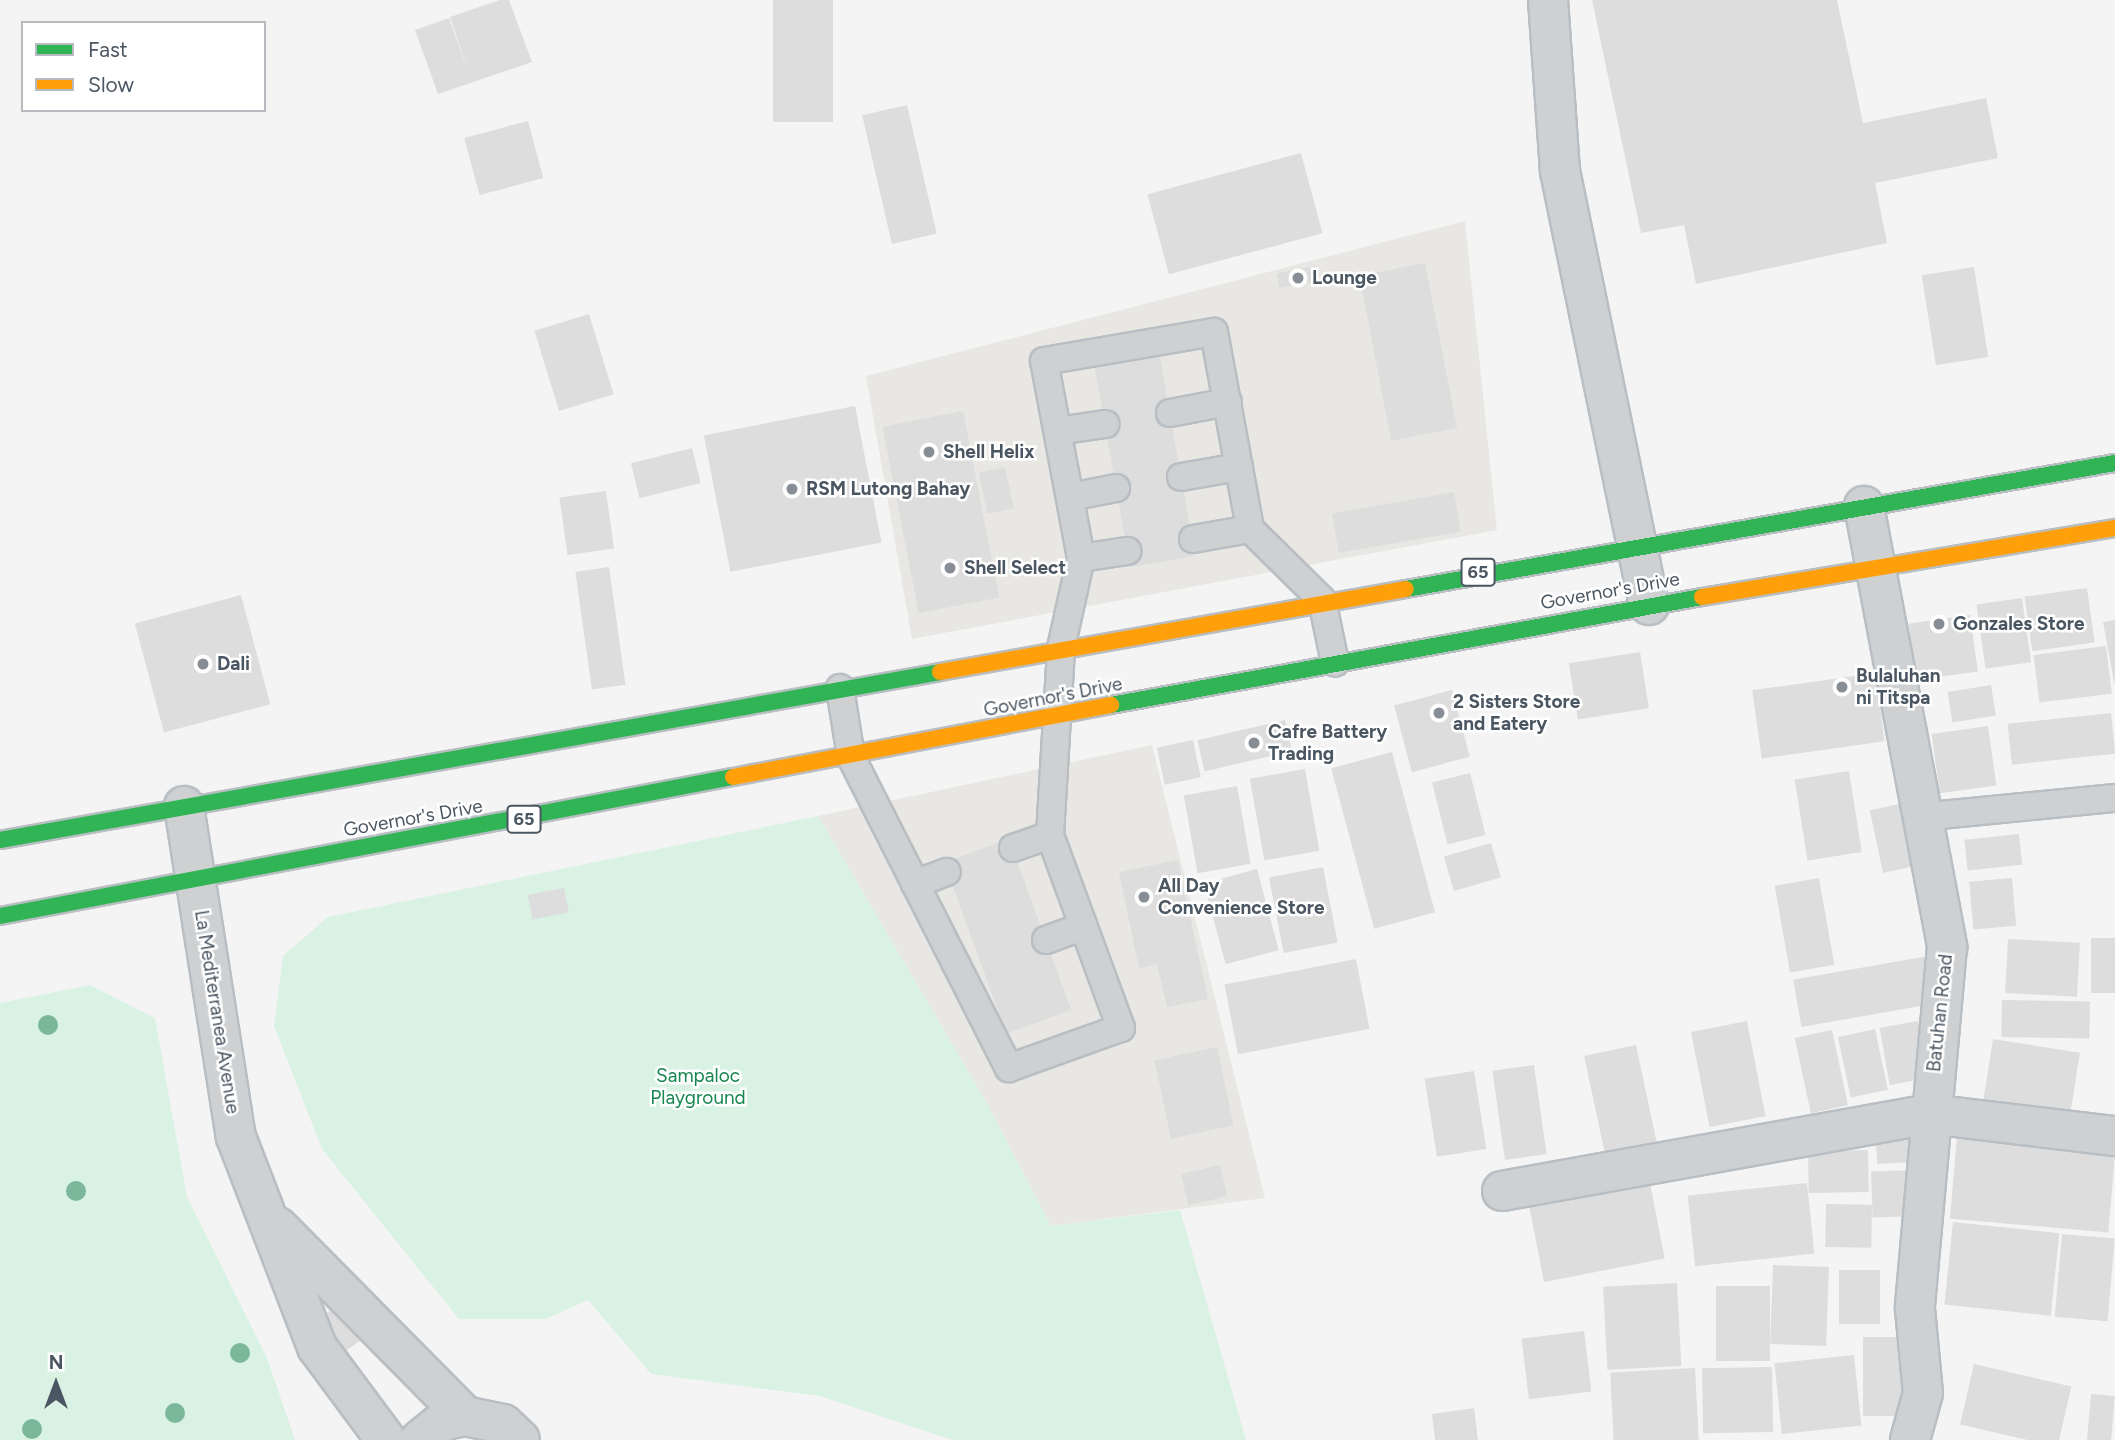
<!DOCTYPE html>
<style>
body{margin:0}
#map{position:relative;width:2115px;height:1440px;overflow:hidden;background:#f4f4f4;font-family:Figtree,sans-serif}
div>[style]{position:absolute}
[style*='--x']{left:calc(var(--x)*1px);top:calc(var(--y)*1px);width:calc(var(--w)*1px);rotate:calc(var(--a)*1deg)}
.commercial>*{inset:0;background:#e8e7e3}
.green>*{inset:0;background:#d9f2e3}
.building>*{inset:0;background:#ddddde;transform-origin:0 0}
.roads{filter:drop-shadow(2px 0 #b9bec3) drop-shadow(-2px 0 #b9bec3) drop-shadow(0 2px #b9bec3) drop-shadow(0 -2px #b9bec3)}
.lane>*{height:26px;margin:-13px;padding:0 13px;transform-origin:13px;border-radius:13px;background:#ced0d2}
.street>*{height:38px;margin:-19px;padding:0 19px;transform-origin:19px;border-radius:19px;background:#ced0d2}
.fast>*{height:16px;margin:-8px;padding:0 8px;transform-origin:8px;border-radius:8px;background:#30b455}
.slow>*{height:16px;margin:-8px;padding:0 8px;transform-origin:8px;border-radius:8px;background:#ff9f0a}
.trees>*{width:20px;height:20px;margin:-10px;border-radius:50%;background:#7ab899}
.dots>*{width:19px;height:19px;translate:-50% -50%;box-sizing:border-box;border:4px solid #fff;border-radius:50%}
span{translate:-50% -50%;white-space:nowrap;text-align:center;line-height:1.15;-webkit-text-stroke:5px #fff;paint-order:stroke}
.shield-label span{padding:2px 5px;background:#fff;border:2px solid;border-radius:5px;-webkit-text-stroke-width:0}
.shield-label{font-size:18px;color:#4a5661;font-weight:700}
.poi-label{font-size:19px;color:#4a5661;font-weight:700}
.left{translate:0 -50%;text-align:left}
.street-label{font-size:19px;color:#4a5661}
.park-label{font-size:19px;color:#17864f}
.legend{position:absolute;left:21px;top:21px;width:245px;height:91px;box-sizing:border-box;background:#fff;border:2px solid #b7bbc0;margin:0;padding:9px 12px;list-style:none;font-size:21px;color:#4a5661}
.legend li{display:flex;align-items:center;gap:14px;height:35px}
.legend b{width:35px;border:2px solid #b7bbc0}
.north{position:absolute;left:21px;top:1349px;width:70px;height:70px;-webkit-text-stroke:5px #fff;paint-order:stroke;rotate:0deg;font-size:19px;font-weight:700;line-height:28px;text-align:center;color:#4a5661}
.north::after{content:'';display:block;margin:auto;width:24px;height:32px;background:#4a5661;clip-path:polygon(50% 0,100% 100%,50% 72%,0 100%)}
</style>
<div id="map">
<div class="commercial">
<div style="clip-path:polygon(1465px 221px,1497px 530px,912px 639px,866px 376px)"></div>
<div style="clip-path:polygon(1152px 745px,1265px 1198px,1051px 1226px,985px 1100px,818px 816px)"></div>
</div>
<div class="green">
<div style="clip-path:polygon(818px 816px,985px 1100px,1051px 1226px,1180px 1210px,1246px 1440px,953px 1440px,819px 1396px,651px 1374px,588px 1300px,546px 1319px,459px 1319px,322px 1149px,274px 1026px,283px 956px,328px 917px)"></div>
<div style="clip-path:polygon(90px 985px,155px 1018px,187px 1197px,267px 1358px,295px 1440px,0 1440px,0 1003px)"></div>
</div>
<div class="building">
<div style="clip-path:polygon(500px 0,509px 0,532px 62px,438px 94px,415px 30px,449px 18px,469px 74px,450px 17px)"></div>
<div style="left:773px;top:0;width:60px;height:122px"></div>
<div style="clip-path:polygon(1592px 0,1837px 0,1863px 123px,1986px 98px,1998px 158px,1875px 183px,1887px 243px,1696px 284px,1684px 225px,1641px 233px)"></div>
<div style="left:907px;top:105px;width:132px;height:46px;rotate:77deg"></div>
<div style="left:528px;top:121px;width:59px;height:66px;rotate:75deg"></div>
<div style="left:1301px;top:153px;width:83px;height:159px;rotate:75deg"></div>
<div style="left:1425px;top:263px;width:168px;height:67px;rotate:79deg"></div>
<div style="left:1315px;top:266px;width:15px;height:39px;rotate:79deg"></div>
<div style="left:1974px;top:267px;width:91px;height:53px;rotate:81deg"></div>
<div style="left:589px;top:314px;width:84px;height:57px;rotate:73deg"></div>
<div style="left:1158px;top:346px;width:213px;height:66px;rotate:80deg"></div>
<div style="left:855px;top:406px;width:139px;height:154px;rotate:79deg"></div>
<div style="left:963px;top:411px;width:190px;height:82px;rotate:79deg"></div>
<div style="left:692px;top:448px;width:36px;height:63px;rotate:76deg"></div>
<div style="left:1005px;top:467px;width:42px;height:27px;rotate:78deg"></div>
<div style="left:606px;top:491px;width:58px;height:47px;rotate:82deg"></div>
<div style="left:1454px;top:492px;width:40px;height:124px;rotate:80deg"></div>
<div style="left:609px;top:567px;width:119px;height:34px;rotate:82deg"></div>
<div style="left:2087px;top:588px;width:55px;height:63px;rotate:82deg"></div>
<div style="left:241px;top:595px;width:113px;height:110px;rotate:75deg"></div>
<div style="left:2022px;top:598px;width:65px;height:46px;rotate:82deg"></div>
<div style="left:1970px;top:615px;width:57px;height:62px;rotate:82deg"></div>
<div style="clip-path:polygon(2115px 620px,2115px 681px,2114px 682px,2103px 622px)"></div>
<div style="left:2106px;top:646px;width:48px;height:73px;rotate:83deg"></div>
<div style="left:1640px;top:652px;width:57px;height:72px;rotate:81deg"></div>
<div style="left:1875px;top:673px;width:69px;height:124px;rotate:82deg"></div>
<div style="left:1991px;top:685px;width:31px;height:44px;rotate:81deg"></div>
<div style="left:1452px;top:690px;width:69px;height:60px;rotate:75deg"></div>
<div style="left:2111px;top:713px;width:41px;height:104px;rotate:84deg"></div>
<div style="left:1285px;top:720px;width:32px;height:90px;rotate:77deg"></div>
<div style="left:1988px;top:726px;width:60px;height:57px;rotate:82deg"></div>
<div style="left:1193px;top:740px;width:38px;height:37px;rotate:78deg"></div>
<div style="left:1392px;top:752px;width:166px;height:63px;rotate:75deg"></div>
<div style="left:1305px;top:769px;width:83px;height:56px;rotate:80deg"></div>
<div style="left:1849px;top:771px;width:82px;height:55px;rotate:81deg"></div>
<div style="left:1470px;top:773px;width:64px;height:39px;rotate:76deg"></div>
<div style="left:1237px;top:786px;width:79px;height:54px;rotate:80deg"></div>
<div style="left:1904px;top:803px;width:64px;height:35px;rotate:78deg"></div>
<div style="left:2019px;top:834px;width:31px;height:55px;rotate:84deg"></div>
<div style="left:1009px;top:839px;width:182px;height:69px;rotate:70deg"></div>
<div style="left:1491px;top:843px;width:36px;height:49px;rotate:74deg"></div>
<div style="clip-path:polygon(1178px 860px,1208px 999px,1167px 1007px,1157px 964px,1139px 968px,1119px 872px)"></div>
<div style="left:1323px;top:867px;width:77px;height:55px;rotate:79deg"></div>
<div style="left:1257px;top:869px;width:84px;height:55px;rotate:75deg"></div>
<div style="left:1819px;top:878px;width:88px;height:45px;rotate:80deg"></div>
<div style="left:2012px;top:878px;width:48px;height:43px;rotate:85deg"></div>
<div style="left:564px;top:888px;width:25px;height:37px;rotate:79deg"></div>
<div style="left:2091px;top:938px;width:24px;height:55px"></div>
<div style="left:2008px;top:939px;width:72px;height:54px;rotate:3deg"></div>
<div style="left:1928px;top:956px;width:48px;height:137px;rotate:80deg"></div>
<div style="left:1356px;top:959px;width:71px;height:134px;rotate:79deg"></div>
<div style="left:2002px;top:1000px;width:88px;height:37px;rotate:1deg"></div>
<div style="left:1747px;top:1021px;width:97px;height:57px;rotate:79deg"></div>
<div style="left:1918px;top:1021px;width:58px;height:39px;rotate:80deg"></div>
<div style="left:1875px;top:1029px;width:62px;height:38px;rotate:78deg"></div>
<div style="left:1832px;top:1030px;width:77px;height:38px;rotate:78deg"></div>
<div style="left:1993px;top:1039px;width:88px;height:71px;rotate:9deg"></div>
<div style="left:1636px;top:1045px;width:99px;height:53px;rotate:78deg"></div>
<div style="left:1217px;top:1047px;width:80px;height:64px;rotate:78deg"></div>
<div style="left:1534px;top:1065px;width:90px;height:42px;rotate:82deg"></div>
<div style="left:1474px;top:1071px;width:79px;height:50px;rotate:81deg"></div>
<div style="left:1957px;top:1137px;width:159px;height:82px;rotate:5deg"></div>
<div style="left:1913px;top:1140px;width:22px;height:37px;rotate:87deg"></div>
<div style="left:1868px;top:1150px;width:42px;height:60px;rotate:89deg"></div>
<div style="left:1220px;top:1165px;width:32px;height:40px;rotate:77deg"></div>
<div style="left:1915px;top:1170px;width:46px;height:44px;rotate:88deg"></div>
<div style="left:1650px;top:1183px;width:77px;height:123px;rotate:79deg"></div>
<div style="left:1807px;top:1183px;width:71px;height:120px;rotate:84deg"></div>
<div style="left:1826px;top:1204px;width:46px;height:43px;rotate:1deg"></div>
<div style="left:1953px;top:1222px;width:107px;height:83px;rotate:6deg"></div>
<div style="left:2062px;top:1234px;width:53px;height:83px;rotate:5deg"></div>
<div style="left:1773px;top:1265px;width:56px;height:79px;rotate:2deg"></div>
<div style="left:1839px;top:1270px;width:41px;height:54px"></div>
<div style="left:1677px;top:1283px;width:83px;height:74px;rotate:87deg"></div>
<div style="left:1716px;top:1286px;width:54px;height:75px"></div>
<div style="left:335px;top:1307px;width:42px;height:18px;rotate:54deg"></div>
<div style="left:1584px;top:1331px;width:61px;height:63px;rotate:83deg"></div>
<div style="left:1863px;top:1337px;width:45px;height:79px"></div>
<div style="left:1854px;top:1355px;width:71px;height:80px;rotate:84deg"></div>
<div style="left:1974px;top:1364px;width:100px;height:62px;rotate:13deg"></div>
<div style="left:1772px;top:1367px;width:65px;height:70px;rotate:89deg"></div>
<div style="left:1695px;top:1368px;width:72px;height:85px;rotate:87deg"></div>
<div style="left:2091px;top:1394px;width:24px;height:46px;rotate:5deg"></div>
<div style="clip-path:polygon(1474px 1408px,1478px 1440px,1435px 1440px,1432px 1414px)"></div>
</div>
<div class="roads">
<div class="lane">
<div style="--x:1170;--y:413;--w:59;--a:-10.7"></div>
<div style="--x:1058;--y:431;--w:48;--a:-8.5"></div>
<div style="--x:1181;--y:477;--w:59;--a:-9.8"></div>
<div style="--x:1070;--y:497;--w:47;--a:-11.1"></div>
<div style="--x:1193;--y:539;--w:58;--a:-10"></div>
<div style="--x:1081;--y:558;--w:47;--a:-8.7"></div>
<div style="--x:840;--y:688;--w:70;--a:80.9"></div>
<div style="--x:851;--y:757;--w:349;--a:63.1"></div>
<div style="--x:1009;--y:1068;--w:119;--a:-19.7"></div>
<div style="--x:1121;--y:1028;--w:206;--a:-110.2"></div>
<div style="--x:1050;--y:835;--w:187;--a:-86.6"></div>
<div style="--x:1061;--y:648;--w:92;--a:-77.5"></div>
<div style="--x:1081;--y:558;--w:200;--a:-100.6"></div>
<div style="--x:1044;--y:361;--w:172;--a:-9.7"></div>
<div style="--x:1214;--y:332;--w:200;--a:79.6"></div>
<div style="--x:1250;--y:529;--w:101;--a:44.6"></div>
<div style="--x:1322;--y:600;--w:64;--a:78.3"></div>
<div style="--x:1920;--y:817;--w:196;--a:-5.6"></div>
<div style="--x:1013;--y:848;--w:39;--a:-19"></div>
<div style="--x:915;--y:884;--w:34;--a:-21"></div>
<div style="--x:1046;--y:940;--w:40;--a:-20.2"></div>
</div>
<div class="street">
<div style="--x:1548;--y:0;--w:171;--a:86"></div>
<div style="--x:1560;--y:171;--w:443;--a:78.4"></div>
<div style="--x:1864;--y:506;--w:449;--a:79.3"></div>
<div style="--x:1947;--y:947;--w:363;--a:95.1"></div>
<div style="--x:1915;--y:1309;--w:84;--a:84.6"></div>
<div style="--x:1923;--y:1393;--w:49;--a:105.5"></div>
<div style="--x:184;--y:806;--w:335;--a:81.1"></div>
<div style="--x:236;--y:1137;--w:225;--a:68.9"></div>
<div style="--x:317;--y:1347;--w:116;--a:53.4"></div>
<div style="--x:1502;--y:1191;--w:435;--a:-10.2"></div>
<div style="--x:1930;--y:1114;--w:186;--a:6.8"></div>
<div style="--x:278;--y:1227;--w:266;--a:45.3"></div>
<div style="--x:420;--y:1440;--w:32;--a:-39"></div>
<div style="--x:445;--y:1420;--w:20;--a:-11"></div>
<div style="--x:465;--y:1416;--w:39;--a:12"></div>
<div style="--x:503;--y:1424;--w:23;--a:43"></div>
</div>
<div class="fast">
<div style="--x:1406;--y:589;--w:720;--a:-10.08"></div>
<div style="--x:1111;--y:705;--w:601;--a:-10.36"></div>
<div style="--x:0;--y:840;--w:955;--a:-10.13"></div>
<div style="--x:0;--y:916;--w:746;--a:-10.74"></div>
</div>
<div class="slow">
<div style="--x:1702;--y:597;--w:419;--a:-9.5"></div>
<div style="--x:940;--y:672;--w:473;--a:-10.1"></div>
<div style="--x:733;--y:777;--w:385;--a:-10.8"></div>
</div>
</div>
<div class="trees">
<div style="left:48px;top:1025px"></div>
<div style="left:76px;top:1191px"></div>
<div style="left:240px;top:1353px"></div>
<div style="left:175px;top:1413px"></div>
<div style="left:32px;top:1429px"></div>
</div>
<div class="dots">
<div style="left:1298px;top:278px;background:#868d94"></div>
<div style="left:929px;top:452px;background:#868d94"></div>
<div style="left:792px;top:489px;background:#868d94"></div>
<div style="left:950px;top:568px;background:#868d94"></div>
<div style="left:1939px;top:624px;background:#868d94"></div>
<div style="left:203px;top:664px;background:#868d94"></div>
<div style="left:1842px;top:687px;background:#868d94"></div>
<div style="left:1439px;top:713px;background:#868d94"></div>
<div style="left:1254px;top:743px;background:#868d94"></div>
<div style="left:1144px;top:897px;background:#868d94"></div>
</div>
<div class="shield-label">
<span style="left:1478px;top:572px">65</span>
<span style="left:524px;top:819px">65</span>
</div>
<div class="poi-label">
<span class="left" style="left:1312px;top:278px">Lounge</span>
<span class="left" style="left:943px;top:452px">Shell Helix</span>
<span class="left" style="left:806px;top:489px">RSM Lutong Bahay</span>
<span class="left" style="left:964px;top:568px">Shell Select</span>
<span class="left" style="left:1953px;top:624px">Gonzales Store</span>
<span class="left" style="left:217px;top:664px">Dali</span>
<span class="left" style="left:1856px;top:687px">Bulaluhan<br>ni Titspa</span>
<span class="left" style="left:1453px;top:713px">2 Sisters Store<br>and Eatery</span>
<span class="left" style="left:1268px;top:743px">Cafre Battery<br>Trading</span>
<span class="left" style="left:1158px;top:897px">All Day<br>Convenience Store</span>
</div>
<div class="street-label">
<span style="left:1610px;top:591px;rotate:-10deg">Governor's Drive</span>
<span style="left:1053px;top:697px;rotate:-11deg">Governor's Drive</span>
<span style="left:413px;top:818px;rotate:-10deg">Governor's Drive</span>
<span style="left:217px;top:1012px;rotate:81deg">La Mediterranea Avenue</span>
<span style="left:1940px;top:1013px;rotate:-84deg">Batuhan Road</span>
</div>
<div class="park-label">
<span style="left:698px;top:1087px">Sampaloc<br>Playground</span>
</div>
<ul class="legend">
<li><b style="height:9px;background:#30b455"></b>Fast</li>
<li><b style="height:9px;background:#ff9f0a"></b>Slow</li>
</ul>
<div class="north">N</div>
</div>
